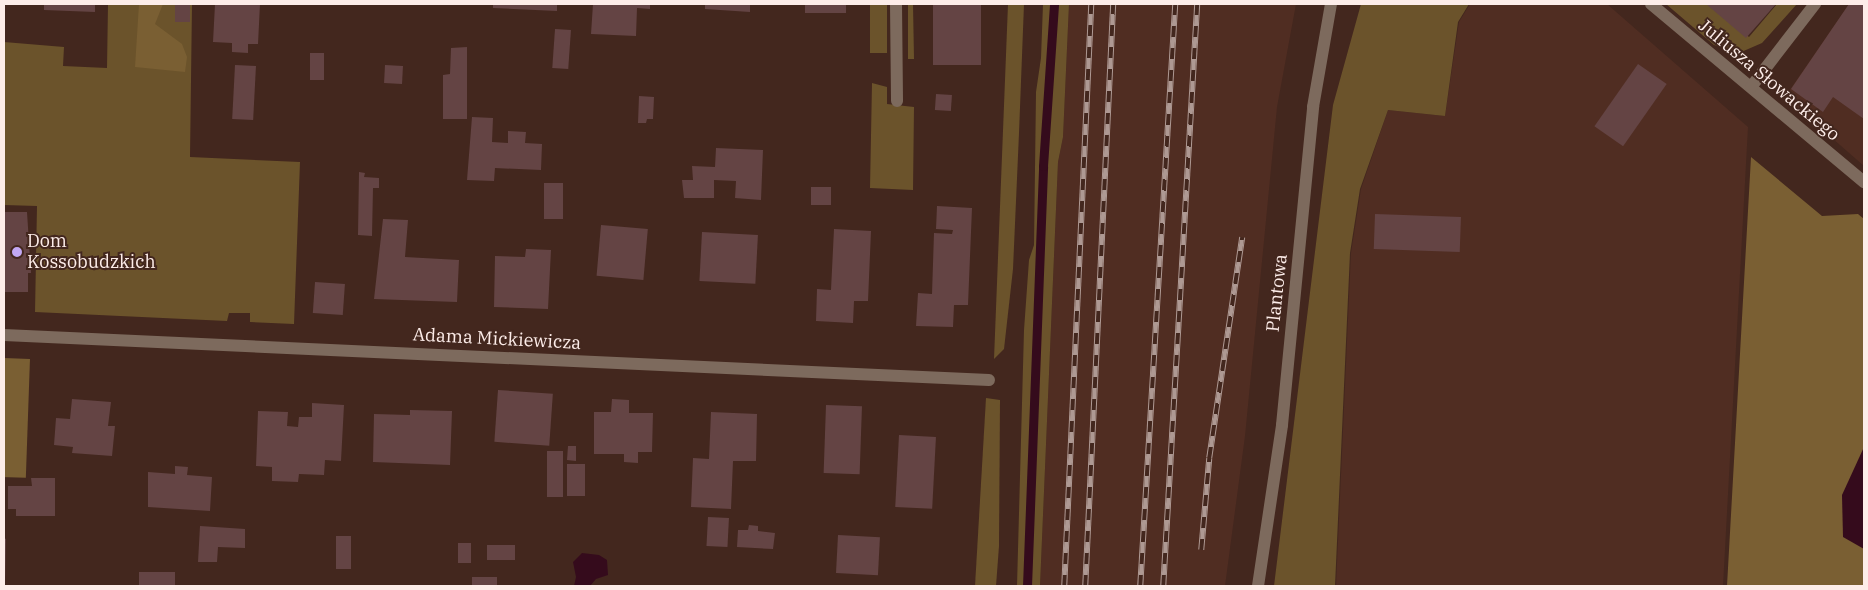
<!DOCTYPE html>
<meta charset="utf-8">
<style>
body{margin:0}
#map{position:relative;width:1868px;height:590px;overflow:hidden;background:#43271e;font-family:"IBM Plex Serif",serif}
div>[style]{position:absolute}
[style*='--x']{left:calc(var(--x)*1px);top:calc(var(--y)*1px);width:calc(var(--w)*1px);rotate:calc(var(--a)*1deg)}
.built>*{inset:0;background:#502d22}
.green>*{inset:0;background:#6b532b;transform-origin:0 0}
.forest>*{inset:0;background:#7a5f33;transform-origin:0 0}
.water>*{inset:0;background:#350b1c}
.stream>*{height:9px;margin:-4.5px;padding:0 4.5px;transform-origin:4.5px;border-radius:4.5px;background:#350b1c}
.building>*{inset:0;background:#644444;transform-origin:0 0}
.street>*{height:12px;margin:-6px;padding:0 6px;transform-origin:6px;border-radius:6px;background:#7d6a5d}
.rail>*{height:5.5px;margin-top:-2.75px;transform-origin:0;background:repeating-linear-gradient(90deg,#43271e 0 11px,#ae9993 0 22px);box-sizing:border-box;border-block:1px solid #ae9993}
.dots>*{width:14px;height:14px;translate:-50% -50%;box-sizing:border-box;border:2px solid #43271e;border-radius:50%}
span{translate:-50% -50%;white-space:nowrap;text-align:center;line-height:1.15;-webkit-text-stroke:4px #43271e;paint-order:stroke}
.street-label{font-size:18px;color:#fdede9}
.poi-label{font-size:18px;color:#fdede9}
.left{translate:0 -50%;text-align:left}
.frame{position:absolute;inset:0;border:5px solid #fdede9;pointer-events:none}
</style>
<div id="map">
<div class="built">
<div style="clip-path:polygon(1069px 4px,1296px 4px,1277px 107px,1245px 436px,1225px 586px,1040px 586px,1058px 162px,1063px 137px)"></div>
<div style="clip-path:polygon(1470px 4px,1607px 4px,1748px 127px,1723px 586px,1336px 586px,1351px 253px,1361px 189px,1388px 110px,1445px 116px,1459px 22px)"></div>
<div style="clip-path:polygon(1849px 4px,1864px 4px,1864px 166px,1785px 97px)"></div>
</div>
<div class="green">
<div style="clip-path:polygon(108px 4px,192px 4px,190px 157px,300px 162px,294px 324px,250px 322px,250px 313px,229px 313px,227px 321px,35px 312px,37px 206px,4px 205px,4px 42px,64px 47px,63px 66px,107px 68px)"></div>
<div style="left:870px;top:4px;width:17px;height:49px"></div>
<div style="clip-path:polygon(908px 4px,913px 4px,914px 59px,908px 59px)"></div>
<div style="clip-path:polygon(1008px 4px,1024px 4px,1019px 133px,1013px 269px,1004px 349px,994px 359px)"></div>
<div style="clip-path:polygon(1043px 4px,1069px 4px,1063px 137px,1058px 162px,1040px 586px,1017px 586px,1024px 330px,1029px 260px,1034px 245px,1036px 92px,1041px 58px)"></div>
<div style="clip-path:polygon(1361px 4px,1469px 4px,1458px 22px,1445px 116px,1388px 110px,1360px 189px,1350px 253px,1335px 586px,1274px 586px,1333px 105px)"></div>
<div style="clip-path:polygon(1666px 4px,1709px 4px,1749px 37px,1777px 4px,1797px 4px,1762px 43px,1739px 53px,1714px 45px)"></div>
<div style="clip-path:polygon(872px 83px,887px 87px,887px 104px,914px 107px,913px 190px,870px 188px)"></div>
<div style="clip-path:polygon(986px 398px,1000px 400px,999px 546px,996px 586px,975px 586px)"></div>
</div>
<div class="forest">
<div style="clip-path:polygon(139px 4px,163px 4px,155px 24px,182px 44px,187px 57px,185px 72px,135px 67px)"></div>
<div style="clip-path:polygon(1751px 157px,1822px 216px,1858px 214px,1864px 219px,1864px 586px,1727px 586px)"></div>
<div style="left:4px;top:358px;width:26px;height:119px;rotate:2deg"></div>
</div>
<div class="water">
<div style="clip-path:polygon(1864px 447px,1864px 549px,1843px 537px,1842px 495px)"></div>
<div style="clip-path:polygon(582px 553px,599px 555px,607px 560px,608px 575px,596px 579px,590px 586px,574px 586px,576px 577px,573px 562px)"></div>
</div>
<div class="stream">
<div style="--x:1027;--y:586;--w:420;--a:-87.8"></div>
<div style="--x:1043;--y:166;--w:162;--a:-86.1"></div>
</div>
<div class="building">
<div style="clip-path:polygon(44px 4px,95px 4px,95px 12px,44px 10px)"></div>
<div style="left:175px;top:4px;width:15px;height:18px"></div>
<div style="clip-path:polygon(215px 4px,260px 4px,258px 44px,248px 44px,248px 53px,232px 52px,232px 43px,213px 42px)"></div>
<div style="clip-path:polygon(493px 4px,557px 4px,557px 11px,493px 8px)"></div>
<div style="clip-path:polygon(593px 4px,650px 4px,650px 9px,637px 8px,636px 36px,591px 34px)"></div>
<div style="clip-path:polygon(705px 4px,750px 4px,750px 12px,705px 9px)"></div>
<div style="left:805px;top:4px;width:41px;height:9px"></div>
<div style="left:933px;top:4px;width:48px;height:61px"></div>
<div style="clip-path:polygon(1706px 4px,1776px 4px,1746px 38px)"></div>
<div style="clip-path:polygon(1849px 4px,1864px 4px,1864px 119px,1833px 97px,1823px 112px,1791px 89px)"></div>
<div style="left:555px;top:29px;width:16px;height:39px;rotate:4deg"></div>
<div style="clip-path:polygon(467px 47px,467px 119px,443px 119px,443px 75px,450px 74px,451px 48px)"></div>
<div style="left:310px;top:53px;width:14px;height:27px"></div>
<div style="left:1638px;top:64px;width:35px;height:76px;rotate:35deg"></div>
<div style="left:235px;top:65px;width:21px;height:54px;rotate:3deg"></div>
<div style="left:385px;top:65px;width:18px;height:18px;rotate:3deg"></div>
<div style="left:936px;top:94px;width:16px;height:16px;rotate:4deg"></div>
<div style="clip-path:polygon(639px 96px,654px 97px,653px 119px,647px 119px,646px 123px,638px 123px)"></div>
<div style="clip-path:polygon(472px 117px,493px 118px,492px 142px,508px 143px,508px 131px,526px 132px,525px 143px,542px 144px,541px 170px,495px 168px,494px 181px,467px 180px)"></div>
<div style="clip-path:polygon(716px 148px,763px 150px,761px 200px,735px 198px,736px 181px,714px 180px,714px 198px,684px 198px,682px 180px,693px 180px,692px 166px,715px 167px)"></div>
<div style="clip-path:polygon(359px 172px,365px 173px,364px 177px,379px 178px,379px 188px,373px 188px,372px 236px,358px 235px)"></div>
<div style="left:544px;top:183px;width:19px;height:36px"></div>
<div style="left:811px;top:187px;width:20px;height:18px"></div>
<div style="clip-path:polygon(937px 206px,972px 208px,968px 305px,954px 305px,953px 327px,916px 326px,918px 293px,932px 294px,934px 233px,952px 234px,953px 230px,936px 229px)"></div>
<div style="clip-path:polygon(4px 212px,27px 212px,31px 273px,28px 273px,28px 292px,4px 292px)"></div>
<div style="left:1375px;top:214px;width:86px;height:35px;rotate:2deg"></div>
<div style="clip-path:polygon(383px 219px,408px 220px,405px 257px,459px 260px,457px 302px,374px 299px)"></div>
<div style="left:601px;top:225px;width:47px;height:51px;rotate:5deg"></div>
<div style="clip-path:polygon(834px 229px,871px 231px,868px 301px,854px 301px,853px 323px,816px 321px,817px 289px,831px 290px)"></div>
<div style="left:702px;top:232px;width:56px;height:49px;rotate:3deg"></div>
<div style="clip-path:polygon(526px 249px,551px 250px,548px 309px,494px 307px,495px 256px,525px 257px)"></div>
<div style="left:315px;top:282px;width:30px;height:31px;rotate:4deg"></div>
<div style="left:498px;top:390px;width:55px;height:52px;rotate:4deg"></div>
<div style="clip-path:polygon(72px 399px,111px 402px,108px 426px,115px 426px,112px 456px,72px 453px,73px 447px,54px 445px,56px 418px,70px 419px)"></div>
<div style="clip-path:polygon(612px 399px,629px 400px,629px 413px,653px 413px,652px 452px,638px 452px,638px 463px,624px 462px,624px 454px,594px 454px,594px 412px,611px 412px)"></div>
<div style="clip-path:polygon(312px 403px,344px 405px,341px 461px,325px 460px,324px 475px,299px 474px,298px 482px,272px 481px,272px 467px,256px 466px,258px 411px,288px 412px,287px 426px,298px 427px,299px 417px,312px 417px)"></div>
<div style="left:826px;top:405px;width:36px;height:68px;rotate:2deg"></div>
<div style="clip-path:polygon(410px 410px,452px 411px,450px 465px,373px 462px,374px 414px,410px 415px)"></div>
<div style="clip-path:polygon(711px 412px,757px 414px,756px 461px,733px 461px,731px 509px,691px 507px,693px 458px,709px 459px)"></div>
<div style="left:899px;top:435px;width:37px;height:72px;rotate:3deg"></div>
<div style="clip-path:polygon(568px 446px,576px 446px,576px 461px,567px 460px)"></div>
<div style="left:547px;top:451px;width:16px;height:46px"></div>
<div style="left:567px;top:464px;width:18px;height:32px"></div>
<div style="clip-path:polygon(175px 466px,188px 467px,187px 475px,212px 477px,210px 511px,148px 507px,148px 472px,175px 474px)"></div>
<div style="clip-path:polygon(31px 478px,55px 478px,55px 516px,16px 516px,16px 509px,8px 509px,8px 486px,32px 486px)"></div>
<div style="left:708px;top:517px;width:21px;height:29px;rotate:3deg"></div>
<div style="clip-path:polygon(749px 525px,758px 526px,758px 531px,775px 533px,773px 549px,737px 547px,738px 530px,748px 530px)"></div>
<div style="clip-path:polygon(200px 526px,245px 529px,245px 548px,218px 547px,217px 562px,198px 562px)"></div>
<div style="left:838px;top:535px;width:42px;height:38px;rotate:3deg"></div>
<div style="left:336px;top:536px;width:15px;height:33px"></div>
<div style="clip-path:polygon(4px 538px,6px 539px,5px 584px,4px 584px)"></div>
<div style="left:458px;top:543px;width:13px;height:20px"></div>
<div style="left:487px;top:545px;width:28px;height:15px"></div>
<div style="left:139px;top:572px;width:36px;height:14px"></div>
<div style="left:472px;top:577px;width:25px;height:9px"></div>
</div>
<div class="street">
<div style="--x:896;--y:4;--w:97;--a:89.4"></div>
<div style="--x:1651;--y:4;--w:278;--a:39.9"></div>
<div style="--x:1751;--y:87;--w:105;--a:-52.4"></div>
<div style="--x:4;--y:335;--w:986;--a:2.62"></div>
<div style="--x:1258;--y:586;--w:163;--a:-81.5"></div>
<div style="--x:1282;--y:425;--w:320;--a:-84.4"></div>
<div style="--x:1313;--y:107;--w:105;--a:-80.1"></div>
</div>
<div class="rail">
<div style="--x:1201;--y:550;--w:92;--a:-85"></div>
<div style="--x:1209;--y:458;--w:223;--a:-81.5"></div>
<div style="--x:1064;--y:586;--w:583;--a:-87.34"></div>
<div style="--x:1085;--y:586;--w:583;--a:-87.25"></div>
<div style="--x:1140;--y:586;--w:583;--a:-86.56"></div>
<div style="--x:1163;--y:586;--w:583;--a:-86.66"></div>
</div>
<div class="dots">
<div style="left:17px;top:252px;background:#c2a8f3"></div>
</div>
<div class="street-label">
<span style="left:1769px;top:80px;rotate:40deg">Juliusza Słowackiego</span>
<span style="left:1277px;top:293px;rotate:-84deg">Plantowa</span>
<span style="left:497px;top:339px;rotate:3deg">Adama Mickiewicza</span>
</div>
<div class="poi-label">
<span class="left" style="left:27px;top:252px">Dom<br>Kossobudzkich</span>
</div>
<div class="frame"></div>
</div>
